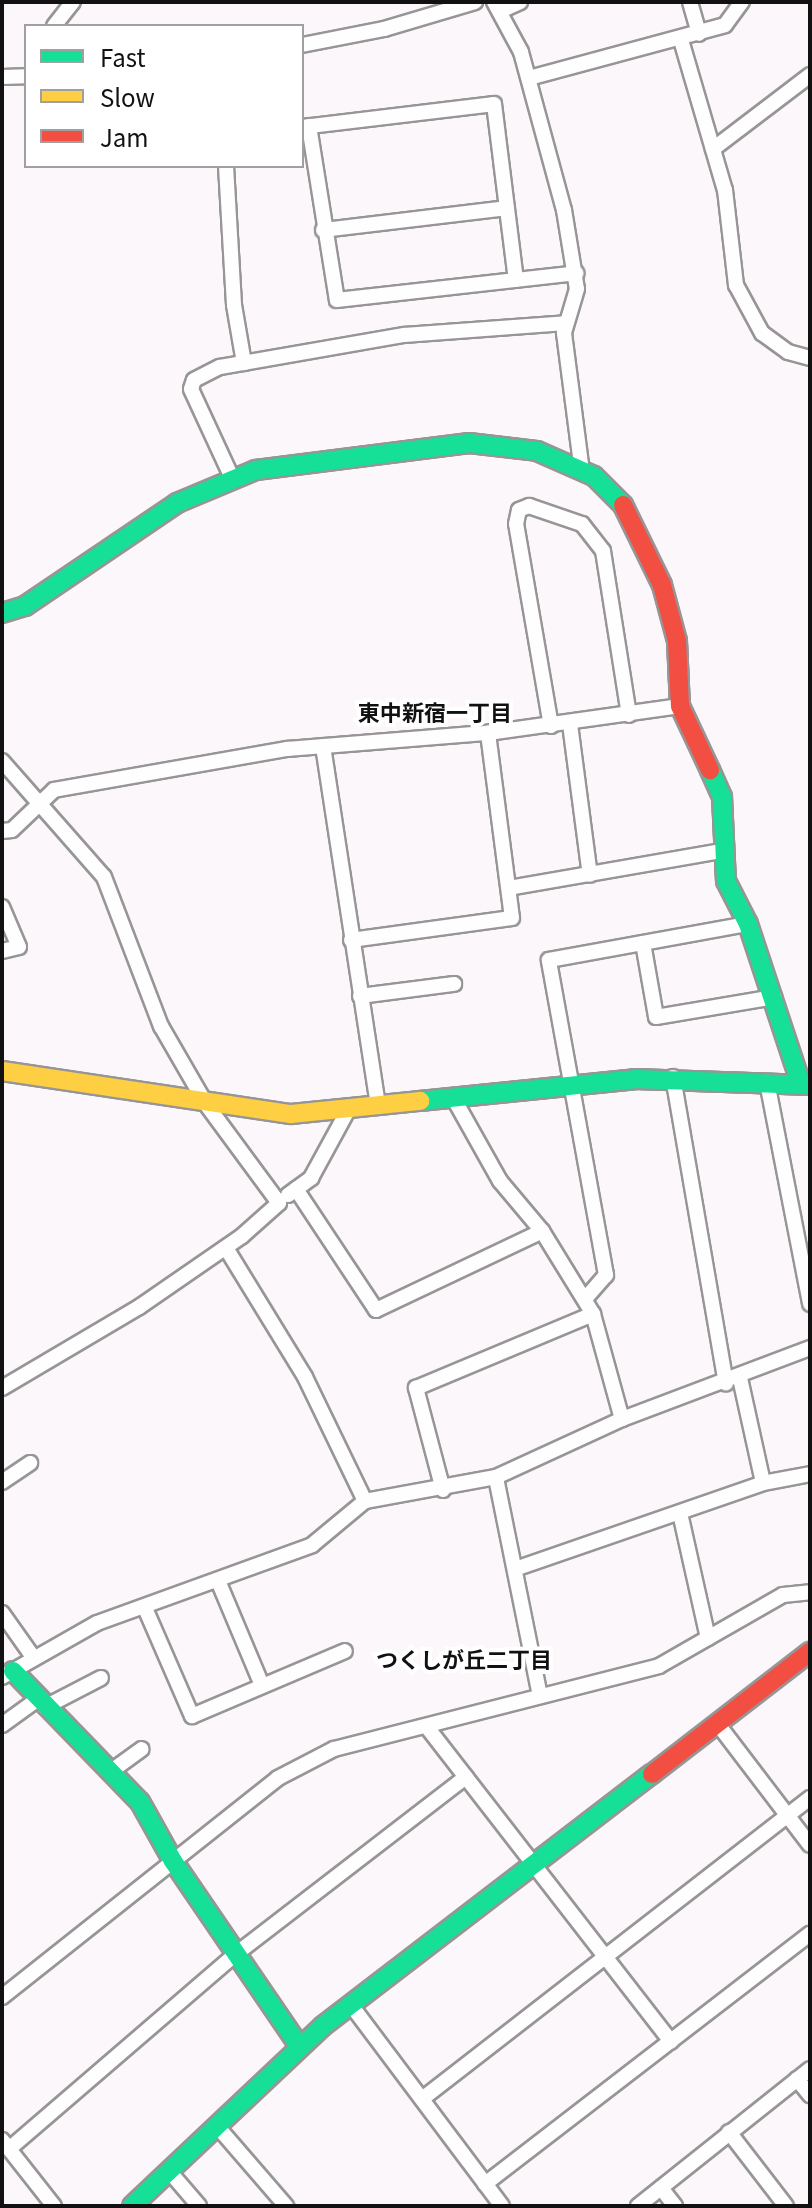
<!DOCTYPE html>
<meta charset="utf-8">
<style>
body{margin:0}
#map{position:relative;width:812px;height:2208px;overflow:hidden;background:#fcf7fa;font-family:Georgia,"Noto Sans JP",serif}
div>[style]{position:absolute}
[style*='--x']{left:calc(var(--x)*1px);top:calc(var(--y)*1px);width:calc(var(--w)*1px);rotate:calc(var(--a)*1deg)}
.roads{filter:drop-shadow(2px 0 #979596) drop-shadow(-2px 0 #979596) drop-shadow(0 2px #979596) drop-shadow(0 -2px #979596)}
.street>*{height:14px;margin:-7px;padding:0 7px;transform-origin:7px;border-radius:7px;background:#fffefe}
.fast>*{height:18px;margin:-9px;padding:0 9px;transform-origin:9px;border-radius:9px;background:#16e098}
.slow>*{height:18px;margin:-9px;padding:0 9px;transform-origin:9px;border-radius:9px;background:#ffcf43}
.jam>*{height:18px;margin:-9px;padding:0 9px;transform-origin:9px;border-radius:9px;background:#f24e42}
span{translate:-50% -50%;white-space:nowrap;text-align:center;line-height:1.15;-webkit-text-stroke:8px #fff;paint-order:stroke}
.neighbourhood-label{font-size:22px;color:#111;font-weight:700}
.frame{position:absolute;inset:0;border:4px solid #111;pointer-events:none}
.legend{position:absolute;left:24px;top:24px;width:280px;height:144px;box-sizing:border-box;background:#fff;border:2px solid #a0a0a0;margin:0;padding:10px 14px;list-style:none;font-size:24px;color:#111}
.legend li{display:flex;align-items:center;gap:16px;height:40px}
.legend b{width:40px;border:2px solid #a0a0a0}
</style>
<div id="map">
<div class="roads">
<div class="street">
<div style="--x:494;--y:2;--w:57;--a:61.6"></div>
<div style="--x:521;--y:52;--w:164;--a:74.8"></div>
<div style="--x:564;--y:210;--w:80;--a:80.7"></div>
<div style="--x:577;--y:289;--w:46;--a:106.5"></div>
<div style="--x:564;--y:333;--w:139;--a:82.6"></div>
<div style="--x:690;--y:2;--w:33;--a:74"></div>
<div style="--x:500;--y:11;--w:22;--a:-24"></div>
<div style="--x:54;--y:26;--w:31;--a:-52"></div>
<div style="--x:681;--y:40;--w:156;--a:73.7"></div>
<div style="--x:725;--y:190;--w:96;--a:83.4"></div>
<div style="--x:736;--y:285;--w:55;--a:61.6"></div>
<div style="--x:762;--y:333;--w:32;--a:36"></div>
<div style="--x:788;--y:352;--w:23;--a:15"></div>
<div style="--x:302;--y:45;--w:84;--a:-11"></div>
<div style="--x:384;--y:29;--w:95;--a:-16.5"></div>
<div style="--x:2;--y:77;--w:24;--a:-2"></div>
<div style="--x:529;--y:78;--w:203;--a:-15.1"></div>
<div style="--x:725;--y:25;--w:29;--a:-54"></div>
<div style="--x:309;--y:126;--w:176;--a:80.9"></div>
<div style="--x:337;--y:300;--w:241;--a:-6.4"></div>
<div style="--x:302;--y:127;--w:193;--a:-6.8"></div>
<div style="--x:494;--y:104;--w:177;--a:82.9"></div>
<div style="--x:713;--y:149;--w:122;--a:-37.3"></div>
<div style="--x:226;--y:166;--w:139;--a:86.7"></div>
<div style="--x:234;--y:305;--w:59;--a:80.2"></div>
<div style="--x:323;--y:230;--w:185;--a:-6.8"></div>
<div style="--x:233;--y:480;--w:100;--a:-114.8"></div>
<div style="--x:191;--y:389;--w:9;--a:-72"></div>
<div style="--x:194;--y:380;--w:29;--a:-27"></div>
<div style="--x:220;--y:367;--w:187;--a:-9.9"></div>
<div style="--x:404;--y:335;--w:162;--a:-4.2"></div>
<div style="--x:570;--y:724;--w:152;--a:82.5"></div>
<div style="--x:551;--y:726;--w:205;--a:-99.8"></div>
<div style="--x:516;--y:524;--w:14;--a:-78"></div>
<div style="--x:519;--y:510;--w:11;--a:-22"></div>
<div style="--x:529;--y:506;--w:56;--a:18.8"></div>
<div style="--x:582;--y:524;--w:34;--a:52"></div>
<div style="--x:603;--y:551;--w:166;--a:81"></div>
<div style="--x:323;--y:746;--w:365;--a:81.3"></div>
<div style="--x:2;--y:761;--w:154;--a:48.7"></div>
<div style="--x:104;--y:877;--w:160;--a:69.1"></div>
<div style="--x:161;--y:1026;--w:90;--a:60"></div>
<div style="--x:206;--y:1104;--w:123;--a:53.6"></div>
<div style="--x:279;--y:1203;--w:50;--a:138.3"></div>
<div style="--x:242;--y:1236;--w:125;--a:145.4"></div>
<div style="--x:139;--y:1307;--w:159;--a:149.4"></div>
<div style="--x:2;--y:831;--w:10;--a:-6"></div>
<div style="--x:12;--y:830;--w:58;--a:-43.6"></div>
<div style="--x:54;--y:790;--w:237;--a:-10"></div>
<div style="--x:287;--y:749;--w:202;--a:-4.6"></div>
<div style="--x:488;--y:733;--w:194;--a:-8"></div>
<div style="--x:509;--y:888;--w:215;--a:-9.9"></div>
<div style="--x:2;--y:907;--w:43;--a:67"></div>
<div style="--x:19;--y:947;--w:17;--a:167"></div>
<div style="--x:351;--y:940;--w:162;--a:-7.8"></div>
<div style="--x:512;--y:918;--w:187;--a:-97.4"></div>
<div style="--x:643;--y:943;--w:75;--a:80"></div>
<div style="--x:656;--y:1017;--w:120;--a:-9.6"></div>
<div style="--x:360;--y:996;--w:95;--a:-7.3"></div>
<div style="--x:673;--y:1077;--w:311;--a:80.2"></div>
<div style="--x:767;--y:1082;--w:226;--a:79"></div>
<div style="--x:454;--y:1099;--w:94;--a:60.7"></div>
<div style="--x:500;--y:1181;--w:65;--a:50"></div>
<div style="--x:542;--y:1231;--w:97;--a:58.4"></div>
<div style="--x:593;--y:1314;--w:109;--a:74.6"></div>
<div style="--x:296;--y:1189;--w:145;--a:56.5"></div>
<div style="--x:376;--y:1310;--w:184;--a:-25.4"></div>
<div style="--x:288;--y:1195;--w:29;--a:-36"></div>
<div style="--x:311;--y:1178;--w:77;--a:-61.4"></div>
<div style="--x:226;--y:1248;--w:151;--a:58.5"></div>
<div style="--x:305;--y:1377;--w:138;--a:64.2"></div>
<div style="--x:585;--y:1299;--w:32;--a:-49"></div>
<div style="--x:606;--y:1275;--w:320;--a:-100.3"></div>
<div style="--x:549;--y:960;--w:202;--a:-10.3"></div>
<div style="--x:740;--y:1378;--w:107;--a:77.6"></div>
<div style="--x:2;--y:1482;--w:34;--a:-34"></div>
<div style="--x:443;--y:1490;--w:106;--a:-104.8"></div>
<div style="--x:416;--y:1388;--w:192;--a:-22.7"></div>
<div style="--x:680;--y:1513;--w:128;--a:77.4"></div>
<div style="--x:515;--y:1569;--w:262;--a:-19.1"></div>
<div style="--x:763;--y:1483;--w:48;--a:-10.8"></div>
<div style="--x:219;--y:1583;--w:108;--a:67.2"></div>
<div style="--x:145;--y:1608;--w:118;--a:66.5"></div>
<div style="--x:192;--y:1716;--w:166;--a:-23"></div>
<div style="--x:2;--y:1613;--w:54;--a:54.8"></div>
<div style="--x:2;--y:1677;--w:109;--a:-29.6"></div>
<div style="--x:97;--y:1623;--w:229;--a:-19.9"></div>
<div style="--x:312;--y:1545;--w:69;--a:-39.7"></div>
<div style="--x:365;--y:1501;--w:133;--a:-10.4"></div>
<div style="--x:540;--y:1696;--w:223;--a:-101.4"></div>
<div style="--x:496;--y:1477;--w:139;--a:-24.7"></div>
<div style="--x:622;--y:1419;--w:201;--a:-20.7"></div>
<div style="--x:45;--y:1707;--w:63;--a:-27.4"></div>
<div style="--x:717;--y:1723;--w:153;--a:52.7"></div>
<div style="--x:2;--y:1725;--w:44;--a:-35.8"></div>
<div style="--x:427;--y:1727;--w:398;--a:52.2"></div>
<div style="--x:110;--y:1772;--w:39;--a:-36"></div>
<div style="--x:2;--y:1997;--w:352;--a:-38.4"></div>
<div style="--x:278;--y:1778;--w:63;--a:-27.4"></div>
<div style="--x:334;--y:1749;--w:335;--a:-14.3"></div>
<div style="--x:659;--y:1666;--w:143;--a:-29.8"></div>
<div style="--x:783;--y:1595;--w:27;--a:-6"></div>
<div style="--x:351;--y:2005;--w:251;--a:53.1"></div>
<div style="--x:797;--y:2079;--w:21;--a:51"></div>
<div style="--x:422;--y:2099;--w:491;--a:-37.8"></div>
<div style="--x:217;--y:2126;--w:106;--a:49.2"></div>
<div style="--x:729;--y:2132;--w:93;--a:52.4"></div>
<div style="--x:2;--y:2140;--w:84;--a:51.8"></div>
<div style="--x:9;--y:2149;--w:299;--a:-40.7"></div>
<div style="--x:236;--y:1954;--w:290;--a:-37.6"></div>
<div style="--x:169;--y:2171;--w:46;--a:49.4"></div>
<div style="--x:485;--y:2184;--w:410;--a:-37.6"></div>
<div style="--x:661;--y:2188;--w:23;--a:52"></div>
<div style="--x:638;--y:2206;--w:220;--a:-38.5"></div>
</div>
<div class="fast">
<div style="--x:2;--y:613;--w:24;--a:-17"></div>
<div style="--x:25;--y:606;--w:184;--a:-34.1"></div>
<div style="--x:177;--y:503;--w:86;--a:-22.7"></div>
<div style="--x:256;--y:470;--w:215;--a:-7.2"></div>
<div style="--x:469;--y:443;--w:68;--a:6.7"></div>
<div style="--x:537;--y:451;--w:62;--a:23.7"></div>
<div style="--x:594;--y:476;--w:41;--a:45"></div>
<div style="--x:710;--y:770;--w:30;--a:66"></div>
<div style="--x:722;--y:797;--w:84;--a:87.3"></div>
<div style="--x:726;--y:881;--w:48;--a:62.9"></div>
<div style="--x:748;--y:924;--w:169;--a:71.7"></div>
<div style="--x:420;--y:1101;--w:216;--a:-5.8"></div>
<div style="--x:635;--y:1079;--w:175;--a:2"></div>
<div style="--x:13;--y:1671;--w:182;--a:45.9"></div>
<div style="--x:140;--y:1802;--w:68;--a:60.8"></div>
<div style="--x:173;--y:1861;--w:225;--a:55.7"></div>
<div style="--x:132;--y:2206;--w:262;--a:-43.3"></div>
<div style="--x:323;--y:2026;--w:414;--a:-37.5"></div>
</div>
<div class="slow">
<div style="--x:2;--y:1071;--w:292;--a:8.5"></div>
<div style="--x:291;--y:1114;--w:130;--a:-5.8"></div>
</div>
<div class="jam">
<div style="--x:623;--y:505;--w:89;--a:64"></div>
<div style="--x:662;--y:585;--w:58;--a:75"></div>
<div style="--x:677;--y:641;--w:65;--a:87.4"></div>
<div style="--x:680;--y:706;--w:71;--a:64.9"></div>
<div style="--x:652;--y:1774;--w:200;--a:-37.7"></div>
</div>
</div>
<div class="neighbourhood-label">
<span style="left:435px;top:712px">東中新宿一丁目</span>
<span style="left:464px;top:1659px">つくしが丘二丁目</span>
</div>
<div class="frame"></div>
<ul class="legend">
<li><b style="height:10px;background:#16e098"></b>Fast</li>
<li><b style="height:10px;background:#ffcf43"></b>Slow</li>
<li><b style="height:10px;background:#f24e42"></b>Jam</li>
</ul>
</div>
